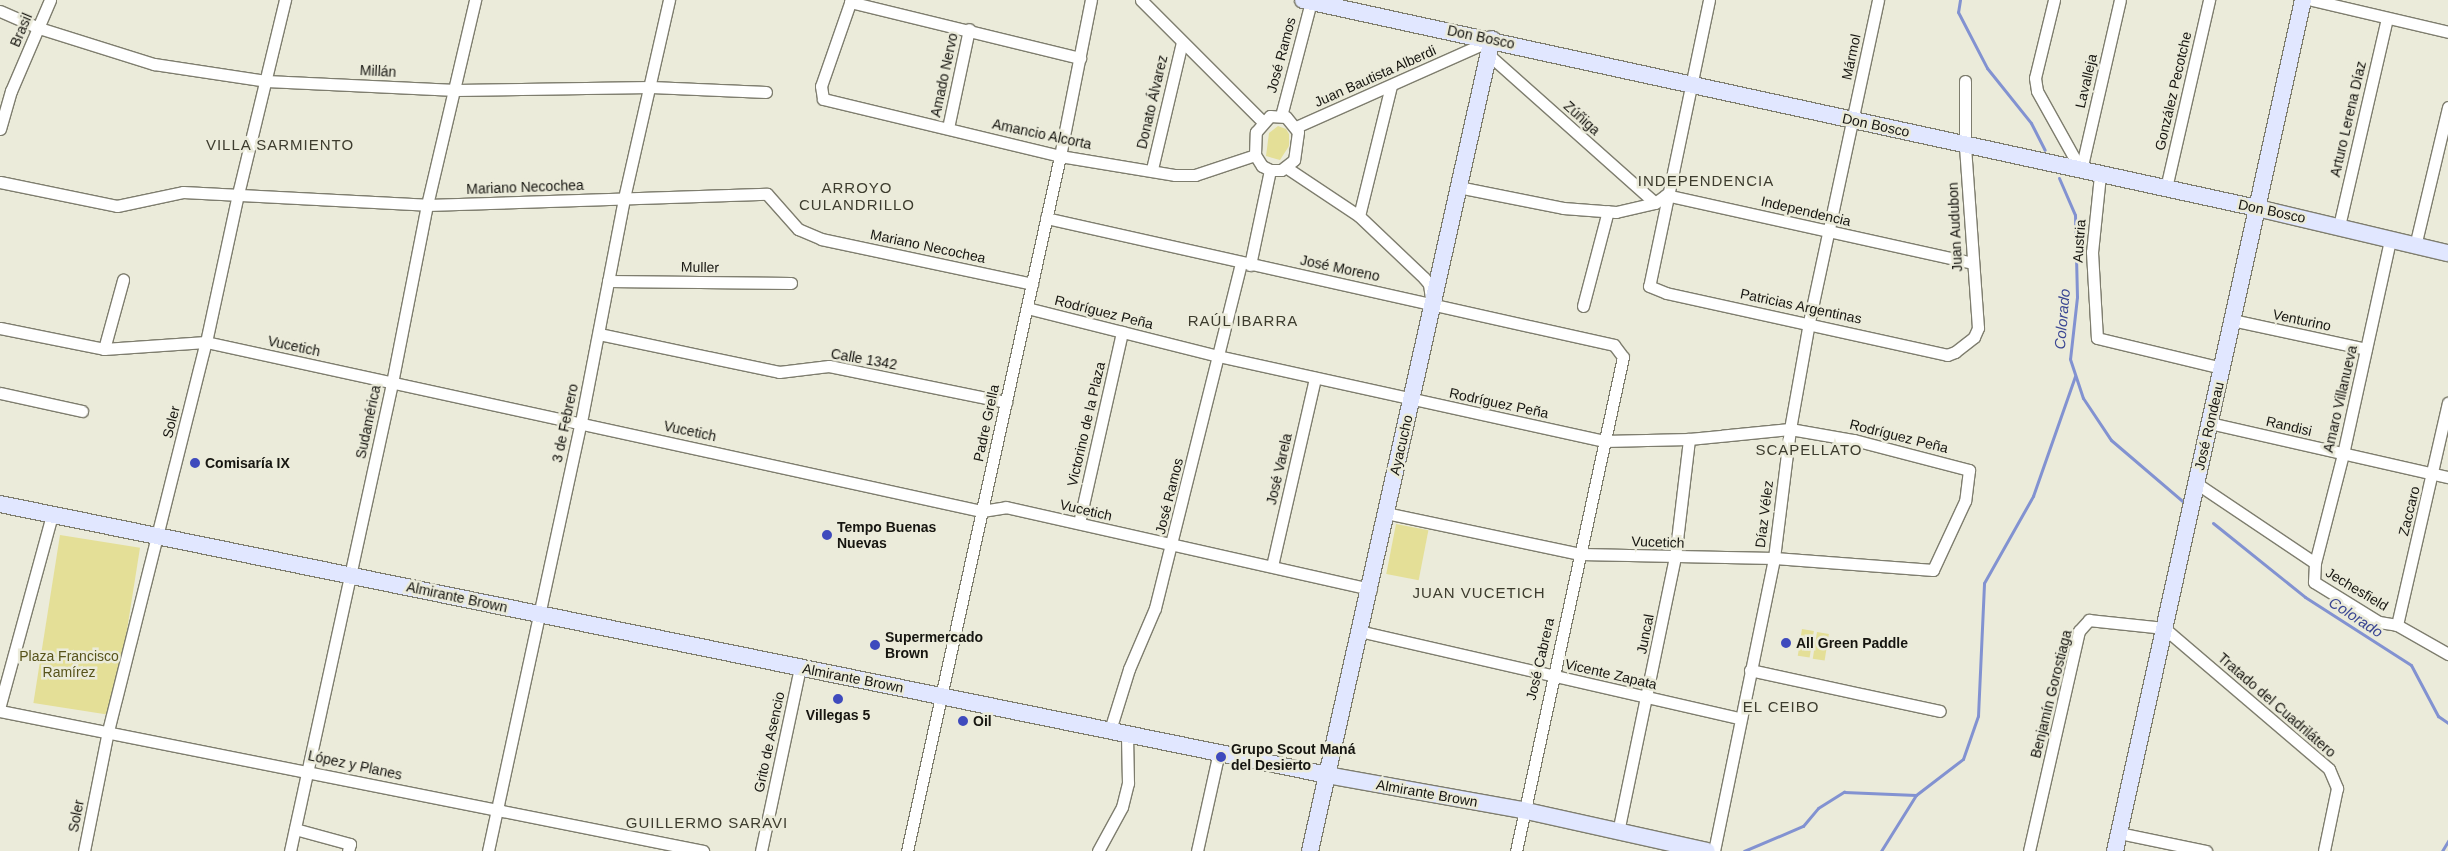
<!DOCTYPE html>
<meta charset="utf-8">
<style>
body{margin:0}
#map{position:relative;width:2448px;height:851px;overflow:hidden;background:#ebebda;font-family:Arial,sans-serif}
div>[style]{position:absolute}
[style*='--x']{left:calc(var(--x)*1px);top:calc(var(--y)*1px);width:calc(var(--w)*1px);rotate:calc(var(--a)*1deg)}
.green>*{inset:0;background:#e4df97;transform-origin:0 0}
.stream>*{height:3px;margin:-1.5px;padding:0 1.5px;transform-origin:1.5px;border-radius:1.5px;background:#8292d1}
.roads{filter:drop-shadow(1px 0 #7e7d6e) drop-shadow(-1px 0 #7e7d6e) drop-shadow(0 1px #7e7d6e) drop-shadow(0 -1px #7e7d6e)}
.street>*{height:11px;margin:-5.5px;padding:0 5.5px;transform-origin:5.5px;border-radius:5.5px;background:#fff}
.secondary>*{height:16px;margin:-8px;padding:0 8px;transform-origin:8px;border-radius:8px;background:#e1e7ff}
.dots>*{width:14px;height:14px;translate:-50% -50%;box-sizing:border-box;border:2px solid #ebebda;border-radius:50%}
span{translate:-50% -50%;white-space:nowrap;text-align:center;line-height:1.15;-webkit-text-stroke:5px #ebebda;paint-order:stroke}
.street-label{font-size:14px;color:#161510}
.poi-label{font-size:14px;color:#161510;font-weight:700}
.left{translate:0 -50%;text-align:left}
.park-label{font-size:14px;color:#57531b}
.neighbourhood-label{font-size:15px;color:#3d3c2e;letter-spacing:1px}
.water-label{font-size:15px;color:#3a4693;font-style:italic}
</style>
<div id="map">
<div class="green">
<div style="clip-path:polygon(1278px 126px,1286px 129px,1289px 134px,1289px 146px,1280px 160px,1266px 156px,1269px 133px)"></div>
<div style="left:1396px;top:524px;width:33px;height:51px;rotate:11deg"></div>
<div style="left:60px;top:535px;width:81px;height:170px;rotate:9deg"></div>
<div style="left:1802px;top:629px;width:12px;height:27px;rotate:9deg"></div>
<div style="left:1817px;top:632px;width:12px;height:27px;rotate:9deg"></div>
</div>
<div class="stream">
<div style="--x:1960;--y:0;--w:12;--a:99"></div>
<div style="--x:1958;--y:12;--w:63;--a:62.6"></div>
<div style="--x:1987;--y:68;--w:70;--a:51.3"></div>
<div style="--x:2031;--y:123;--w:30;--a:63"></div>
<div style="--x:2059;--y:178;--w:40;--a:66.6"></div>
<div style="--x:2075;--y:215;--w:82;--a:88.6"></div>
<div style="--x:2077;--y:297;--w:62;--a:96.4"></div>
<div style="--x:2070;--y:359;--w:41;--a:71.6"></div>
<div style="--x:2083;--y:398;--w:50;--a:56.3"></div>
<div style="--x:2111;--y:440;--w:99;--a:40.5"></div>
<div style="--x:2213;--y:523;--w:118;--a:38.8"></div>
<div style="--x:2305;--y:597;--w:126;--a:32.7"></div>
<div style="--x:2411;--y:665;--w:58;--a:62.1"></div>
<div style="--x:2438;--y:716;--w:12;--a:35"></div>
<div style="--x:1744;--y:851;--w:64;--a:-23"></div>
<div style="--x:1803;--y:826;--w:23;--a:-50"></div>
<div style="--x:1818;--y:808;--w:31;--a:-32"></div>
<div style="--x:1844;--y:792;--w:72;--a:2.4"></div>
<div style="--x:1881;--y:851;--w:66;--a:-58"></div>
<div style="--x:1916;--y:795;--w:59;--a:-37.5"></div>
<div style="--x:1963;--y:759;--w:46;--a:-70.8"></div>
<div style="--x:1978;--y:716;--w:133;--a:-87.4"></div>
<div style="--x:1984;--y:583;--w:100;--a:-60.6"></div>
<div style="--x:2033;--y:496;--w:127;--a:-70.7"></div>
<div style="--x:2442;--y:851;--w:12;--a:-59"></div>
</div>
<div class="roads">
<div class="street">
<div style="--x:851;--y:0;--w:91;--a:109.2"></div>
<div style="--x:821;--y:86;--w:13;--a:81"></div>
<div style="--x:823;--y:99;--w:244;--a:13.5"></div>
<div style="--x:1060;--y:156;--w:117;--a:9.4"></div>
<div style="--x:1175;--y:175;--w:20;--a:0"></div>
<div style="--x:1195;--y:175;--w:63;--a:-18.4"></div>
<div style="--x:1141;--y:0;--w:171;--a:45"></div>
<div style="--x:1709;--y:0;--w:292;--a:101.8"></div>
<div style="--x:1649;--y:286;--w:18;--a:22"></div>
<div style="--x:1666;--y:293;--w:288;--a:12.4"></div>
<div style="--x:1947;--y:355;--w:9;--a:-21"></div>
<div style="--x:1955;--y:352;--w:24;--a:-38"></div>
<div style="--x:1974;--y:337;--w:10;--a:-66"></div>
<div style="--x:1978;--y:328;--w:183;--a:-94.1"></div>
<div style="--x:1965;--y:145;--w:64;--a:-90"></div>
<div style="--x:2054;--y:0;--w:80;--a:103.7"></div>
<div style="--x:2035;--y:78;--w:13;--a:81"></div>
<div style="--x:2037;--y:91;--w:90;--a:60.9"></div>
<div style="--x:2312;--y:0;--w:140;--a:13.2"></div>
<div style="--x:850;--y:2;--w:237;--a:13.7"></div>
<div style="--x:0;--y:11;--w:43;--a:23.6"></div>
<div style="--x:39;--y:28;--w:121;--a:17.4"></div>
<div style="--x:154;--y:64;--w:113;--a:8.6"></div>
<div style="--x:266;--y:81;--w:190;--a:2.7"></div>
<div style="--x:456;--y:90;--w:195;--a:-0.9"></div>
<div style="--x:651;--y:87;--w:115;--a:2.5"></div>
<div style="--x:1489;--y:55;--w:222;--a:41.7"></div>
<div style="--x:1270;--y:116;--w:16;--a:4"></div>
<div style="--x:1286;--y:117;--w:19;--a:51"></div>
<div style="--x:1298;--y:132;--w:28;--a:98"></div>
<div style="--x:1294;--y:160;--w:16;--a:142"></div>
<div style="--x:1281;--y:170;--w:11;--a:180"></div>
<div style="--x:1270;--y:170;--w:9;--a:-153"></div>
<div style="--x:1262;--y:166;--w:13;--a:-122"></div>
<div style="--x:1255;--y:155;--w:23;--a:-88"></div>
<div style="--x:1256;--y:132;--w:21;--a:-49"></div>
<div style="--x:1281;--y:116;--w:118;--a:-75.3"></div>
<div style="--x:1296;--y:127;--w:214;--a:-24"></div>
<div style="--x:948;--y:128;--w:101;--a:-78"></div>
<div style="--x:0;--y:129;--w:40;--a:-74"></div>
<div style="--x:11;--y:91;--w:99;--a:-66.8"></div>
<div style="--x:1287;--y:168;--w:87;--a:33.7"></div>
<div style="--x:1359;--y:216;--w:90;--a:43.6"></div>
<div style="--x:1424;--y:278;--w:8;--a:50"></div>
<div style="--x:1429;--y:284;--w:14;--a:82"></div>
<div style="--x:1152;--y:169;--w:130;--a:-76.7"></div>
<div style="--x:2081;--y:170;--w:174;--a:-77.1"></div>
<div style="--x:2100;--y:175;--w:77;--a:95.9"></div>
<div style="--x:2092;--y:252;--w:86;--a:86.7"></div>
<div style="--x:2097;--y:338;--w:129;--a:13.5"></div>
<div style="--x:0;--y:182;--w:119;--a:11.6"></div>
<div style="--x:117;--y:206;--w:67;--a:-12"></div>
<div style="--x:183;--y:192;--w:244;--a:3"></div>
<div style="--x:427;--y:205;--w:340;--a:-1.9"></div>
<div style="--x:767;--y:194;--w:47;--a:48.5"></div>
<div style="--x:798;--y:229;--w:25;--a:23"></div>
<div style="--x:821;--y:239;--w:216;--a:12"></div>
<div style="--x:1458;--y:187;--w:107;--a:11.3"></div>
<div style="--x:1563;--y:208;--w:53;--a:4.3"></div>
<div style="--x:1616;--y:212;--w:40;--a:-13"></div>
<div style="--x:1655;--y:203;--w:14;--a:-36"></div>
<div style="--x:1666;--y:195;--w:313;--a:12.5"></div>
<div style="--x:2166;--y:188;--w:193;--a:-77.1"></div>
<div style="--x:1359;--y:216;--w:134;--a:-76.2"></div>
<div style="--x:1046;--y:218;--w:582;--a:12.6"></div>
<div style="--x:1614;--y:345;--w:15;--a:53"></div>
<div style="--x:1623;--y:357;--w:505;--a:102.22"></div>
<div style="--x:2339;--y:226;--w:213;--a:-77"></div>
<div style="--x:2415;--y:246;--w:143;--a:-76.6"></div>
<div style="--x:1250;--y:265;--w:97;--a:-78.1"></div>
<div style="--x:608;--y:281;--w:183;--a:0.6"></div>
<div style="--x:1583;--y:306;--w:98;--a:-75.3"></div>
<div style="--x:1027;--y:308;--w:197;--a:14.1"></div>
<div style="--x:1218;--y:356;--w:395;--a:12.4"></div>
<div style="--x:1604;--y:441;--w:85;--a:-1.3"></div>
<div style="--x:1689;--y:439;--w:101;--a:-5.7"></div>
<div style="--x:1790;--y:429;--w:65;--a:9.8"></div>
<div style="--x:1854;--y:440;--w:119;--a:14.6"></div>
<div style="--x:1969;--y:470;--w:31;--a:97"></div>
<div style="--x:1965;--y:501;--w:76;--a:114.9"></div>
<div style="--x:1933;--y:570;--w:159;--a:-175.7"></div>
<div style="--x:1774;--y:558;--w:194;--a:-178.8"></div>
<div style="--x:1580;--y:554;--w:198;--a:-168.1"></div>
<div style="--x:2232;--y:320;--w:137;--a:12.2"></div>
<div style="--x:0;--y:328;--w:106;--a:11.4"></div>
<div style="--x:104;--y:349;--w:102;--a:-3.9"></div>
<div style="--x:206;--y:342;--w:794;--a:12.29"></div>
<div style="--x:982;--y:511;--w:24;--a:-9"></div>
<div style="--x:1006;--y:507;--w:374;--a:12.7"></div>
<div style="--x:599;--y:334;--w:184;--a:11.9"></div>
<div style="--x:779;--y:372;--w:50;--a:-6.8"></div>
<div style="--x:829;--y:366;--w:181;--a:11.5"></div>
<div style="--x:104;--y:349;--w:72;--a:-74.6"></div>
<div style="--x:0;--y:393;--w:84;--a:12.4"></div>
<div style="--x:2210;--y:423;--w:244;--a:12.8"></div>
<div style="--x:2196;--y:483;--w:143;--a:33.9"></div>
<div style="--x:2315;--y:563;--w:19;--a:93"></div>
<div style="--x:2314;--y:582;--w:76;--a:31.6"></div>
<div style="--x:2379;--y:622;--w:18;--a:9"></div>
<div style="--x:2397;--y:625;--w:59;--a:29.6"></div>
<div style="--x:1079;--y:523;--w:196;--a:-77.3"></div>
<div style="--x:2315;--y:563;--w:113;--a:-75.6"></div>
<div style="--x:2343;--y:454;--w:218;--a:-77.6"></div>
<div style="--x:1272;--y:566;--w:193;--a:-77.1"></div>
<div style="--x:2397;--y:625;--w:228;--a:-77.1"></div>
<div style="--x:1359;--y:631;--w:391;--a:12.9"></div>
<div style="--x:1750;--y:670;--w:194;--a:12.2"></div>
<div style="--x:0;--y:705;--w:197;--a:-74.7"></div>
<div style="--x:0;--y:711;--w:717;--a:11.26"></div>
<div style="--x:1110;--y:730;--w:64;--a:-72.7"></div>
<div style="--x:1129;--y:669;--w:66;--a:-66.9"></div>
<div style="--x:1155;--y:608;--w:356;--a:-76"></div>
<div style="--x:295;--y:829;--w:57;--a:15.3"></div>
<div style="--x:350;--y:844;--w:7;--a:106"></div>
<div style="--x:1618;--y:832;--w:281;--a:-78.3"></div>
<div style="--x:1675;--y:557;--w:119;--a:-83.2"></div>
<div style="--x:2119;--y:833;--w:89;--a:11.7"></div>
<div style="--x:84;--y:851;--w:122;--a:-78.7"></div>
<div style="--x:108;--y:731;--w:401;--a:-75.9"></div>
<div style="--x:206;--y:342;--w:151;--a:-77.8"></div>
<div style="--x:238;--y:194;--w:200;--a:-76.4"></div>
<div style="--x:290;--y:851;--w:479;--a:-77.7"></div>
<div style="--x:392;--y:383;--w:181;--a:-78.9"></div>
<div style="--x:427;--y:205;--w:211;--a:-76.8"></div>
<div style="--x:488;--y:851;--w:439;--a:-77.8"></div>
<div style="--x:581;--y:422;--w:228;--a:-79.1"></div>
<div style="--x:624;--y:198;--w:203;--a:-77.2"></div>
<div style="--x:761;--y:851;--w:187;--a:-78"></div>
<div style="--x:907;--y:851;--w:712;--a:-77.58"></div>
<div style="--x:1060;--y:156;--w:159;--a:-78.8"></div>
<div style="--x:1098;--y:851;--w:50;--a:-61.4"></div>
<div style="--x:1122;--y:807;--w:25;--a:-76"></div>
<div style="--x:1128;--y:783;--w:49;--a:-91.2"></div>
<div style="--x:1197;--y:851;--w:101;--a:-77.5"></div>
<div style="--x:1714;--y:851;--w:299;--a:-78.4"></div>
<div style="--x:1774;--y:558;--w:130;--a:-82.9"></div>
<div style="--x:1790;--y:429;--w:109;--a:-79.9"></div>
<div style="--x:1809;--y:322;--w:329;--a:-77.9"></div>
<div style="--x:2029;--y:851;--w:226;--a:-77.2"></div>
<div style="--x:2079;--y:631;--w:15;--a:-48"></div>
<div style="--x:2089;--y:620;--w:75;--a:6.1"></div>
<div style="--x:2164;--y:628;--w:217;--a:40.5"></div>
<div style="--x:2329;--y:769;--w:21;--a:67"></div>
<div style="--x:2337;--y:788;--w:64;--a:101.7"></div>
</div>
<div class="secondary">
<div style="--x:1303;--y:0;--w:976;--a:12.3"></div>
<div style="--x:2257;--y:208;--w:196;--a:13.3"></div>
<div style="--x:0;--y:504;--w:1354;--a:11.54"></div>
<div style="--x:1327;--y:775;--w:198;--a:10.2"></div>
<div style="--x:1522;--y:810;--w:189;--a:12.5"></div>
<div style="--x:1310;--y:851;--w:832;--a:-77.37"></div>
<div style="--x:2115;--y:851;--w:872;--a:-77.54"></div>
</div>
</div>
<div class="dots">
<div style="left:195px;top:463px;background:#3e4abd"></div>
<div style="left:827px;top:535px;background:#3e4abd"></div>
<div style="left:1786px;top:643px;background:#3e4abd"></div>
<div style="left:875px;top:645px;background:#3e4abd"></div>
<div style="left:838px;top:699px;background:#3e4abd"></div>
<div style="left:963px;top:721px;background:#3e4abd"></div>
<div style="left:1221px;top:757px;background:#3e4abd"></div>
</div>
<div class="street-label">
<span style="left:21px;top:30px;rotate:-67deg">Brasil</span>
<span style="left:1481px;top:37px;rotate:12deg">Don Bosco</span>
<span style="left:1281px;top:55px;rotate:-75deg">José Ramos</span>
<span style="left:1851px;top:57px;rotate:-78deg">Mármol</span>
<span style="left:378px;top:71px;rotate:3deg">Millán</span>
<span style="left:944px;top:75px;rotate:-78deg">Amado Nervo</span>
<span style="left:1375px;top:76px;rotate:-24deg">Juan Bautista Alberdi</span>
<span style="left:2086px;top:81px;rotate:-77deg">Lavalleja</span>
<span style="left:2173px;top:91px;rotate:-77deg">González Pecotche</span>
<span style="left:1152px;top:102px;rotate:-77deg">Donato Álvarez</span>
<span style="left:1582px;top:118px;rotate:42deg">Zúñiga</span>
<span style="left:2348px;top:119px;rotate:-77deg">Arturo Lerena Díaz</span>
<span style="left:1876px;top:125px;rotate:12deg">Don Bosco</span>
<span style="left:1042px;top:134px;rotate:12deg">Amancio Alcorta</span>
<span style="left:525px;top:187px;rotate:-2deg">Mariano Necochea</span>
<span style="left:1806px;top:211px;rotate:13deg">Independencia</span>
<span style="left:2272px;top:211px;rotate:12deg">Don Bosco</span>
<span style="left:1955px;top:227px;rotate:-93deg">Juan Audubon</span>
<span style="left:2079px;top:241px;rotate:-86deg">Austria</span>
<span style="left:928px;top:246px;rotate:12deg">Mariano Necochea</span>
<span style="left:700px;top:267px;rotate:1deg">Muller</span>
<span style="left:1340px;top:268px;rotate:12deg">José Moreno</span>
<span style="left:1801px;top:306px;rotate:12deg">Patricias Argentinas</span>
<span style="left:1104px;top:312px;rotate:14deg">Rodríguez Peña</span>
<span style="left:2302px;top:320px;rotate:12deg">Venturino</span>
<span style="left:294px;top:346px;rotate:12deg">Vucetich</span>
<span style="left:864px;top:359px;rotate:10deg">Calle 1342</span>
<span style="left:2340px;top:399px;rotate:-77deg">Amaro Villanueva</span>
<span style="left:1499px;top:403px;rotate:12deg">Rodríguez Peña</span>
<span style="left:171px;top:422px;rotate:-76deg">Soler</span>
<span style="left:368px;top:422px;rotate:-78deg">Sudamérica</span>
<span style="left:565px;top:423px;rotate:-78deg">3 de Febrero</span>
<span style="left:986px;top:423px;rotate:-78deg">Padre Grella</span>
<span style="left:1086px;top:424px;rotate:-77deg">Victorino de la Plaza</span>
<span style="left:2209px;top:426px;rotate:-77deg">José Rondeau</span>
<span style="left:2289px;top:426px;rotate:13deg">Randisi</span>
<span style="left:690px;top:431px;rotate:12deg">Vucetich</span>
<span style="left:1899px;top:436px;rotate:14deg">Rodríguez Peña</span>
<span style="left:1401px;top:445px;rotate:-77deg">Ayacucho</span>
<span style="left:1279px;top:469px;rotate:-77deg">José Varela</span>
<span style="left:1169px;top:496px;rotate:-76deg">José Ramos</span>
<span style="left:1086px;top:510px;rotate:13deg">Vucetich</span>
<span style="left:2409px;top:511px;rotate:-76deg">Zaccaro</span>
<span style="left:1764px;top:514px;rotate:-83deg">Díaz Vélez</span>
<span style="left:1658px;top:542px;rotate:2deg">Vucetich</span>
<span style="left:2357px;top:589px;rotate:31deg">Jechesfield</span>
<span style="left:457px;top:597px;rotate:12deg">Almirante Brown</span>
<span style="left:1645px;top:634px;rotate:-79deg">Juncal</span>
<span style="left:1540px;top:659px;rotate:-77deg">José Cabrera</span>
<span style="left:1611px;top:674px;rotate:13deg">Vicente Zapata</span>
<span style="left:853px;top:678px;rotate:11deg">Almirante Brown</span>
<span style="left:2051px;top:694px;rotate:-76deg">Benjamín Gorostiaga</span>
<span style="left:2277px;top:705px;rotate:41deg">Tratado del Cuadrilátero</span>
<span style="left:769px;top:742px;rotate:-78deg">Grito de Asencio</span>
<span style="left:355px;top:765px;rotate:12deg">López y Planes</span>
<span style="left:1427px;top:793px;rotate:10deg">Almirante Brown</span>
<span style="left:76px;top:816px;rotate:-79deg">Soler</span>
</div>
<div class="poi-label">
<span class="left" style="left:205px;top:463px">Comisaría IX</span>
<span class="left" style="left:837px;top:535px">Tempo Buenas<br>Nuevas</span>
<span class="left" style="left:885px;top:645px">Supermercado<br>Brown</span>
<span class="left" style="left:1796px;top:643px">All Green Paddle</span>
<span style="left:838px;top:715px">Villegas 5</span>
<span class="left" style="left:973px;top:721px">Oil</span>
<span class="left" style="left:1231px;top:757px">Grupo Scout Maná<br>del Desierto</span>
</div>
<div class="park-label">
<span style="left:69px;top:664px">Plaza Francisco<br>Ramírez</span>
</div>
<div class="neighbourhood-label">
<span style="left:280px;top:145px">VILLA SARMIENTO</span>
<span style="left:1706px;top:181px">INDEPENDENCIA</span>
<span style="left:857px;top:196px">ARROYO<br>CULANDRILLO</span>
<span style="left:1243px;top:321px">RAÚL IBARRA</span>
<span style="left:1809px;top:450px">SCAPELLATO</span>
<span style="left:1479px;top:593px">JUAN VUCETICH</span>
<span style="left:1781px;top:707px">EL CEIBO</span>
<span style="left:707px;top:823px">GUILLERMO SARAVI</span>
</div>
<div class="water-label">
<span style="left:2062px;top:319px;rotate:-85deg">Colorado</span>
<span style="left:2356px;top:617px;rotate:33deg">Colorado</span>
</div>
</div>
